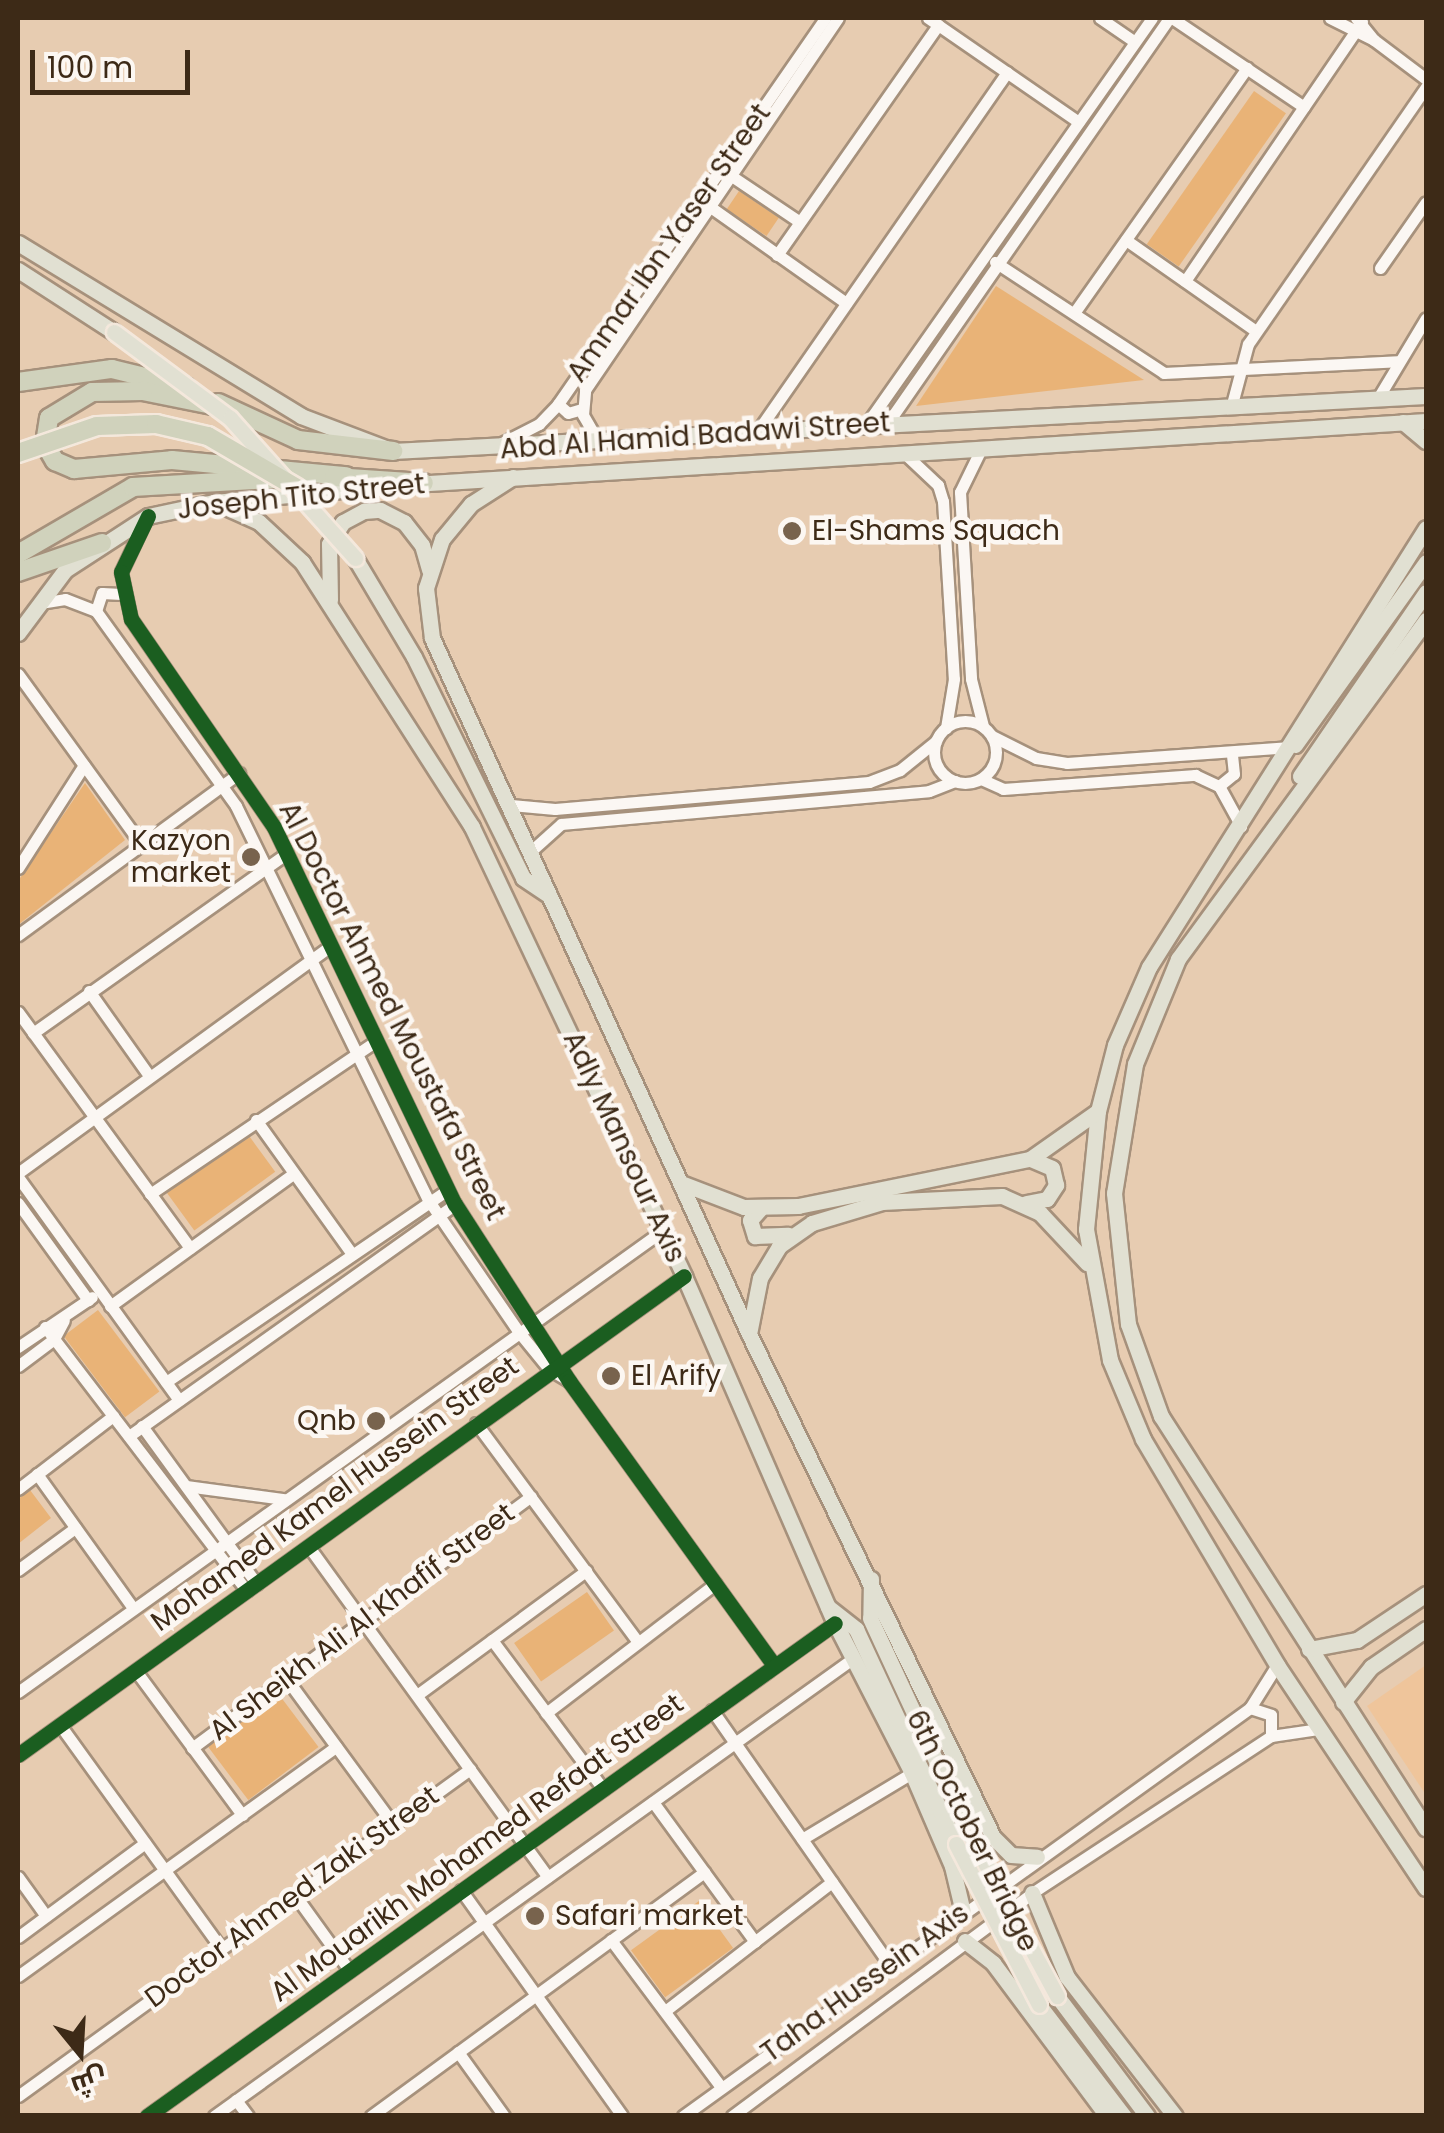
<!DOCTYPE html>
<meta charset="utf-8">
<style>
body{margin:0}
#map{position:relative;width:1444px;height:2133px;overflow:hidden;background:#e7ccb1;font-family:Poppins,Cairo,sans-serif}
div>[style]{position:absolute}
[style*='--x']{left:calc(var(--x)*1px);top:calc(var(--y)*1px);width:calc(var(--w)*1px);rotate:calc(var(--a)*1deg)}
.built>*{inset:0;background:#efc59b}
.green>*{inset:0;background:#e9b377;transform-origin:0 0}
.roads{filter:drop-shadow(2px 0 #a6917c) drop-shadow(-2px 0 #a6917c) drop-shadow(0 2px #a6917c) drop-shadow(0 -2px #a6917c)}
.minor>*{height:11px;margin:-5.5px;padding:0 5.5px;transform-origin:5.5px;border-radius:5.5px;background:#fbf7f3}
.minor>.ring{margin:-5.5px;padding:0;box-sizing:content-box;background:none;border:11px solid #fbf7f3;border-radius:50%}
.major>*{height:15px;margin:-7.5px;padding:0 7.5px;transform-origin:7.5px;border-radius:7.5px;background:#e1e0d2}
.highway>*{height:18px;margin:-9px;padding:0 9px;transform-origin:9px;border-radius:9px;background:#d0d2bc}
.bridges{filter:drop-shadow(2px 0 #f4e8dc) drop-shadow(-2px 0 #f4e8dc) drop-shadow(0 2px #f4e8dc) drop-shadow(0 -2px #f4e8dc)}
.major-bridge>*{height:15px;margin:-7.5px;padding:0 7.5px;transform-origin:7.5px;border-radius:7.5px;background:#e1e0d2}
.highway-bridge>*{height:18px;margin:-9px;padding:0 9px;transform-origin:9px;border-radius:9px;background:#d0d2bc}
.cycleway>*{height:15px;margin:-7.5px;padding:0 7.5px;transform-origin:7.5px;border-radius:7.5px;background:#1b5e20}
.dots>*{width:28px;height:28px;translate:-50% -50%;box-sizing:border-box;border:5px solid #fcf7f2;border-radius:50%}
span{translate:-50% -50%;white-space:nowrap;text-align:center;line-height:1.15;-webkit-text-stroke:9px #fcf7f2;paint-order:stroke}
.street-label{font-size:28px;color:#3d2a17}
.poi-label{font-size:28px;color:#3d2a17}
.left{translate:0 -50%;text-align:left}
.right{translate:-100% -50%;text-align:right}
.frame{position:absolute;inset:0;border:20px solid #3d2a17;pointer-events:none}
.north{position:absolute;left:30px;top:2003px;width:100px;height:100px;-webkit-text-stroke:8px #fcf7f2;paint-order:stroke;rotate:162deg;font-size:28px;font-weight:700;line-height:40px;text-align:center;color:#3d2a17}
.north::after{content:'';display:block;margin:auto;width:35px;height:45px;background:#3d2a17;clip-path:polygon(50% 0,100% 100%,50% 72%,0 100%)}
.scale{position:absolute;left:30px;top:50px;width:160px;height:45px;box-sizing:border-box;border:5px solid #3d2a17;border-top:0;padding-left:12px;font-size:30px;line-height:35px;white-space:nowrap;color:#3d2a17;-webkit-text-stroke:8px #fcf7f2;paint-order:stroke}
</style>
<div id="map">
<div class="built">
<div style="clip-path:polygon(1426px 1665px,1426px 1795px,1367px 1706px)"></div>
</div>
<div class="green">
<div style="left:1254px;top:91px;width:39px;height:187px;rotate:35deg"></div>
<div style="left:739px;top:191px;width:48px;height:22px;rotate:34deg"></div>
<div style="clip-path:polygon(996px 286px,1144px 380px,916px 406px)"></div>
<div style="clip-path:polygon(85px 783px,125px 840px,18px 925px,18px 881px)"></div>
<div style="left:247px;top:1133px;width:48px;height:100px;rotate:54deg"></div>
<div style="left:98px;top:1310px;width:102px;height:43px;rotate:53deg"></div>
<div style="clip-path:polygon(30px 1490px,51px 1518px,18px 1544px,18px 1499px)"></div>
<div style="left:587px;top:1592px;width:47px;height:89px;rotate:55deg"></div>
<div style="left:277px;top:1692px;width:69px;height:88px;rotate:53deg"></div>
<div style="left:699px;top:1901px;width:58px;height:84px;rotate:54deg"></div>
</div>
<div class="roads">
<div class="minor">
<div style="--x:928;--y:18;--w:183;--a:34.6"></div>
<div style="--x:1100;--y:18;--w:42;--a:34.4"></div>
<div style="--x:1172;--y:18;--w:159;--a:34"></div>
<div style="--x:1330;--y:18;--w:49;--a:26.6"></div>
<div style="--x:1356;--y:18;--w:28;--a:51"></div>
<div style="--x:1374;--y:40;--w:65;--a:36.9"></div>
<div style="--x:730;--y:175;--w:84;--a:33.9"></div>
<div style="--x:709;--y:206;--w:168;--a:35.3"></div>
<div style="--x:1126;--y:240;--w:159;--a:35"></div>
<div style="--x:777;--y:255;--w:281;--a:-55"></div>
<div style="--x:995;--y:262;--w:202;--a:33.3"></div>
<div style="--x:1164;--y:373;--w:233;--a:-2.9"></div>
<div style="--x:1380;--y:268;--w:80;--a:-55.1"></div>
<div style="--x:1185;--y:281;--w:314;--a:-55.7"></div>
<div style="--x:1074;--y:313;--w:300;--a:-54.8"></div>
<div style="--x:1378;--y:398;--w:93;--a:-59"></div>
<div style="--x:558;--y:404;--w:13;--a:42"></div>
<div style="--x:568;--y:413;--w:15;--a:-16"></div>
<div style="--x:1232;--y:404;--w:62;--a:-75.1"></div>
<div style="--x:1248;--y:344;--w:313;--a:-55.3"></div>
<div style="--x:887;--y:424;--w:494;--a:-55.2"></div>
<div style="--x:866;--y:425;--w:497;--a:-54.9"></div>
<div style="--x:757;--y:432;--w:438;--a:-55.2"></div>
<div style="--x:598;--y:441;--w:30;--a:-120"></div>
<div style="--x:583;--y:415;--w:25;--a:-85"></div>
<div style="--x:585;--y:390;--w:450;--a:-55.8"></div>
<div style="--x:500;--y:444;--w:44;--a:-27.1"></div>
<div style="--x:539;--y:424;--w:28;--a:-46"></div>
<div style="--x:558;--y:404;--w:469;--a:-55.3"></div>
<div style="--x:981;--y:449;--w:48;--a:116"></div>
<div style="--x:960;--y:492;--w:187;--a:86.6"></div>
<div style="--x:971;--y:679;--w:49;--a:75.7"></div>
<div style="--x:904;--y:453;--w:47;--a:43.3"></div>
<div style="--x:938;--y:485;--w:17;--a:73"></div>
<div style="--x:943;--y:501;--w:178;--a:86.5"></div>
<div style="--x:954;--y:679;--w:50;--a:99.3"></div>
<div style="--x:146;--y:519;--w:59;--a:115.3"></div>
<div style="--x:121;--y:572;--w:48;--a:78"></div>
<div style="--x:131;--y:619;--w:252;--a:55.5"></div>
<div style="--x:274;--y:827;--w:418;--a:64.4"></div>
<div style="--x:455;--y:1204;--w:211;--a:57.2"></div>
<div style="--x:569;--y:1381;--w:350;--a:54.2"></div>
<div style="--x:40;--y:603;--w:25;--a:-9"></div>
<div style="--x:65;--y:599;--w:33;--a:21"></div>
<div style="--x:96;--y:611;--w:240;--a:54.3"></div>
<div style="--x:236;--y:806;--w:440;--a:64"></div>
<div style="--x:429;--y:1201;--w:158;--a:55.6"></div>
<div style="--x:518;--y:1331;--w:49;--a:50.8"></div>
<div style="--x:549;--y:1369;--w:23;--a:31"></div>
<div style="--x:96;--y:611;--w:19;--a:-72"></div>
<div style="--x:102;--y:593;--w:19;--a:3"></div>
<div style="--x:18;--y:674;--w:211;--a:54.1"></div>
<div class="ring" style="left:934px;top:721px;width:51px;height:51px"></div>
<div style="--x:992;--y:736;--w:49;--a:26.6"></div>
<div style="--x:1036;--y:758;--w:31;--a:9"></div>
<div style="--x:1067;--y:763;--w:224;--a:-4.1"></div>
<div style="--x:981;--y:779;--w:24;--a:24"></div>
<div style="--x:1003;--y:789;--w:193;--a:-4.2"></div>
<div style="--x:1195;--y:775;--w:26;--a:25"></div>
<div style="--x:1219;--y:786;--w:46;--a:61.2"></div>
<div style="--x:1219;--y:786;--w:19;--a:-39"></div>
<div style="--x:1234;--y:774;--w:19;--a:-96"></div>
<div style="--x:511;--y:805;--w:44;--a:5.2"></div>
<div style="--x:555;--y:809;--w:315;--a:-4.9"></div>
<div style="--x:869;--y:782;--w:33;--a:-21"></div>
<div style="--x:900;--y:770;--w:46;--a:-38.9"></div>
<div style="--x:531;--y:851;--w:40;--a:-42"></div>
<div style="--x:561;--y:824;--w:369;--a:-5.1"></div>
<div style="--x:929;--y:791;--w:28;--a:-21"></div>
<div style="--x:18;--y:868;--w:122;--a:-57.3"></div>
<div style="--x:18;--y:935;--w:274;--a:-36.2"></div>
<div style="--x:89;--y:991;--w:105;--a:54.7"></div>
<div style="--x:18;--y:1012;--w:292;--a:53.9"></div>
<div style="--x:33;--y:1033;--w:311;--a:-35.3"></div>
<div style="--x:256;--y:1120;--w:165;--a:54.4"></div>
<div style="--x:18;--y:1173;--w:384;--a:-36"></div>
<div style="--x:18;--y:1177;--w:275;--a:54.2"></div>
<div style="--x:150;--y:1194;--w:273;--a:-34.1"></div>
<div style="--x:18;--y:1203;--w:120;--a:54.2"></div>
<div style="--x:110;--y:1306;--w:226;--a:-35.8"></div>
<div style="--x:45;--y:1327;--w:332;--a:52.6"></div>
<div style="--x:18;--y:1347;--w:89;--a:-34"></div>
<div style="--x:18;--y:1366;--w:45;--a:-36.9"></div>
<div style="--x:54;--y:1339;--w:21;--a:-62"></div>
<div style="--x:166;--y:1382;--w:340;--a:-34.3"></div>
<div style="--x:476;--y:1423;--w:272;--a:53.5"></div>
<div style="--x:142;--y:1426;--w:195;--a:54"></div>
<div style="--x:129;--y:1436;--w:400;--a:-35.4"></div>
<div style="--x:37;--y:1474;--w:165;--a:54.4"></div>
<div style="--x:186;--y:1486;--w:99;--a:7.6"></div>
<div style="--x:18;--y:1489;--w:120;--a:-37.5"></div>
<div style="--x:309;--y:1547;--w:407;--a:54.1"></div>
<div style="--x:18;--y:1570;--w:71;--a:-36.4"></div>
<div style="--x:492;--y:1640;--w:186;--a:53.3"></div>
<div style="--x:136;--y:1671;--w:179;--a:53.6"></div>
<div style="--x:286;--y:1678;--w:181;--a:53.8"></div>
<div style="--x:18;--y:1692;--w:792;--a:-35.6"></div>
<div style="--x:417;--y:1695;--w:210;--a:-36.3"></div>
<div style="--x:1250;--y:1708;--w:22;--a:18"></div>
<div style="--x:1271;--y:1715;--w:21;--a:90"></div>
<div style="--x:712;--y:1710;--w:311;--a:55.1"></div>
<div style="--x:546;--y:1713;--w:213;--a:-37.4"></div>
<div style="--x:60;--y:1725;--w:275;--a:54.2"></div>
<div style="--x:192;--y:1748;--w:422;--a:-36.6"></div>
<div style="--x:18;--y:1755;--w:820;--a:-35.72"></div>
<div style="--x:653;--y:1802;--w:173;--a:53.9"></div>
<div style="--x:802;--y:1839;--w:128;--a:-31"></div>
<div style="--x:18;--y:1877;--w:48;--a:54.3"></div>
<div style="--x:461;--y:1890;--w:277;--a:54.5"></div>
<div style="--x:295;--y:1895;--w:92;--a:54.2"></div>
<div style="--x:18;--y:1937;--w:158;--a:-36.5"></div>
<div style="--x:611;--y:1940;--w:184;--a:53.2"></div>
<div style="--x:18;--y:1976;--w:392;--a:-35.8"></div>
<div style="--x:665;--y:2011;--w:211;--a:-37.7"></div>
<div style="--x:458;--y:2052;--w:79;--a:54.3"></div>
<div style="--x:18;--y:2096;--w:558;--a:-35.88"></div>
<div style="--x:236;--y:2100;--w:20;--a:53"></div>
<div style="--x:147;--y:2116;--w:846;--a:-35.62"></div>
<div style="--x:214;--y:2116;--w:785;--a:-35.61"></div>
<div style="--x:371;--y:2116;--w:413;--a:-36.2"></div>
<div style="--x:683;--y:2116;--w:699;--a:-35.74"></div>
<div style="--x:1250;--y:1708;--w:51;--a:-57.9"></div>
<div style="--x:732;--y:2116;--w:374;--a:-36.6"></div>
<div style="--x:1032;--y:1893;--w:286;--a:-33.3"></div>
<div style="--x:1271;--y:1736;--w:49;--a:-8.3"></div>
</div>
<div class="major">
<div style="--x:18;--y:243;--w:332;--a:31.4"></div>
<div style="--x:301;--y:416;--w:98;--a:20.8"></div>
<div style="--x:393;--y:451;--w:1034;--a:-3.05"></div>
<div style="--x:18;--y:270;--w:114;--a:32.9"></div>
<div style="--x:1403;--y:422;--w:30;--a:40"></div>
<div style="--x:513;--y:477;--w:50;--a:147.3"></div>
<div style="--x:471;--y:504;--w:45;--a:129.6"></div>
<div style="--x:442;--y:539;--w:52;--a:108.1"></div>
<div style="--x:426;--y:588;--w:50;--a:83.2"></div>
<div style="--x:432;--y:638;--w:765;--a:65.51"></div>
<div style="--x:749;--y:1334;--w:559;--a:64.12"></div>
<div style="--x:993;--y:1837;--w:25;--a:45"></div>
<div style="--x:1011;--y:1855;--w:26;--a:4"></div>
<div style="--x:413;--y:484;--w:1015;--a:-3.56"></div>
<div style="--x:214;--y:502;--w:49;--a:24"></div>
<div style="--x:259;--y:522;--w:59;--a:42.9"></div>
<div style="--x:302;--y:562;--w:315;--a:57.3"></div>
<div style="--x:472;--y:827;--w:497;--a:64.7"></div>
<div style="--x:684;--y:1276;--w:378;--a:66.5"></div>
<div style="--x:835;--y:1623;--w:169;--a:62.8"></div>
<div style="--x:912;--y:1773;--w:101;--a:66.7"></div>
<div style="--x:952;--y:1866;--w:47;--a:76.6"></div>
<div style="--x:1426;--y:528;--w:519;--a:122.25"></div>
<div style="--x:1149;--y:967;--w:85;--a:113.6"></div>
<div style="--x:1115;--y:1045;--w:68;--a:104.4"></div>
<div style="--x:1098;--y:1111;--w:119;--a:95.8"></div>
<div style="--x:1086;--y:1229;--w:133;--a:79.6"></div>
<div style="--x:1110;--y:1360;--w:86;--a:67.3"></div>
<div style="--x:1143;--y:1439;--w:263;--a:59.3"></div>
<div style="--x:1277;--y:1665;--w:268;--a:56.3"></div>
<div style="--x:355;--y:558;--w:115;--a:59.2"></div>
<div style="--x:414;--y:657;--w:246;--a:63.7"></div>
<div style="--x:523;--y:878;--w:32;--a:34"></div>
<div style="--x:330;--y:600;--w:56;--a:-91"></div>
<div style="--x:329;--y:544;--w:26;--a:-58"></div>
<div style="--x:343;--y:522;--w:24;--a:-28"></div>
<div style="--x:364;--y:511;--w:16;--a:-4"></div>
<div style="--x:380;--y:510;--w:27;--a:27"></div>
<div style="--x:404;--y:522;--w:29;--a:52"></div>
<div style="--x:422;--y:545;--w:26;--a:74"></div>
<div style="--x:1426;--y:620;--w:420;--a:126.2"></div>
<div style="--x:1178;--y:959;--w:113;--a:112.3"></div>
<div style="--x:1135;--y:1064;--w:131;--a:99.2"></div>
<div style="--x:1114;--y:1193;--w:132;--a:83.9"></div>
<div style="--x:1128;--y:1324;--w:98;--a:70.3"></div>
<div style="--x:1161;--y:1416;--w:490;--a:57.3"></div>
<div style="--x:18;--y:633;--w:79;--a:-53.3"></div>
<div style="--x:65;--y:570;--w:99;--a:-33"></div>
<div style="--x:148;--y:516;--w:67;--a:-12"></div>
<div style="--x:214;--y:502;--w:172;--a:-5.3"></div>
<div style="--x:1295;--y:745;--w:225;--a:-54.4"></div>
<div style="--x:1300;--y:776;--w:223;--a:-55.6"></div>
<div style="--x:681;--y:1183;--w:67;--a:20.9"></div>
<div style="--x:744;--y:1207;--w:54;--a:-1.1"></div>
<div style="--x:798;--y:1206;--w:237;--a:-11.5"></div>
<div style="--x:1030;--y:1159;--w:83;--a:-35.2"></div>
<div style="--x:1026;--y:1203;--w:21;--a:-11"></div>
<div style="--x:1047;--y:1199;--w:17;--a:-57"></div>
<div style="--x:1056;--y:1185;--w:17;--a:-103"></div>
<div style="--x:1052;--y:1168;--w:23;--a:-157"></div>
<div style="--x:760;--y:1209;--w:15;--a:132"></div>
<div style="--x:750;--y:1220;--w:17;--a:73"></div>
<div style="--x:755;--y:1236;--w:33;--a:-2"></div>
<div style="--x:749;--y:1334;--w:57;--a:-78.9"></div>
<div style="--x:760;--y:1278;--w:37;--a:-59"></div>
<div style="--x:779;--y:1246;--w:40;--a:-34.9"></div>
<div style="--x:812;--y:1223;--w:73;--a:-16.7"></div>
<div style="--x:882;--y:1202;--w:120;--a:-2.9"></div>
<div style="--x:1002;--y:1196;--w:42;--a:24.1"></div>
<div style="--x:1040;--y:1213;--w:69;--a:46.8"></div>
<div style="--x:871;--y:1579;--w:39;--a:91"></div>
<div style="--x:870;--y:1618;--w:241;--a:65.2"></div>
<div style="--x:828;--y:1607;--w:36;--a:38"></div>
<div style="--x:856;--y:1629;--w:237;--a:65.1"></div>
<div style="--x:1309;--y:1649;--w:49;--a:-10.6"></div>
<div style="--x:1357;--y:1640;--w:83;--a:-33.7"></div>
<div style="--x:1343;--y:1702;--w:45;--a:-51.3"></div>
<div style="--x:1371;--y:1667;--w:67;--a:-34.6"></div>
<div style="--x:1032;--y:1893;--w:91;--a:67.4"></div>
<div style="--x:1067;--y:1977;--w:176;--a:52.2"></div>
<div style="--x:965;--y:1941;--w:36;--a:38"></div>
<div style="--x:993;--y:1963;--w:191;--a:53.3"></div>
<div style="--x:1057;--y:1996;--w:150;--a:53.1"></div>
<div style="--x:1039;--y:2005;--w:140;--a:52.6"></div>
</div>
<div class="highway">
<div style="--x:18;--y:382;--w:95;--a:-7.9"></div>
<div style="--x:112;--y:369;--w:76;--a:13.7"></div>
<div style="--x:218;--y:403;--w:88;--a:24.8"></div>
<div style="--x:298;--y:440;--w:96;--a:6.6"></div>
<div style="--x:217;--y:406;--w:76;--a:-168.5"></div>
<div style="--x:143;--y:391;--w:51;--a:178.9"></div>
<div style="--x:92;--y:392;--w:50;--a:148.8"></div>
<div style="--x:49;--y:418;--w:26;--a:99"></div>
<div style="--x:45;--y:444;--w:20;--a:60"></div>
<div style="--x:55;--y:461;--w:21;--a:23"></div>
<div style="--x:74;--y:469;--w:98;--a:-5.2"></div>
<div style="--x:172;--y:460;--w:175;--a:5.3"></div>
<div style="--x:334;--y:477;--w:90;--a:3.8"></div>
<div style="--x:18;--y:554;--w:133;--a:-30.2"></div>
<div style="--x:133;--y:487;--w:155;--a:-3.3"></div>
<div style="--x:18;--y:572;--w:89;--a:-19"></div>
</div>
</div>
<div class="bridges">
<div class="major-bridge">
<div style="--x:114;--y:332;--w:144;--a:36.6"></div>
<div style="--x:230;--y:418;--w:188;--a:48.2"></div>
<div style="--x:971;--y:1837;--w:181;--a:61.6"></div>
<div style="--x:956;--y:1844;--w:181;--a:62.7"></div>
</div>
<div class="highway-bridge">
<div style="--x:18;--y:453;--w:83;--a:-18.9"></div>
<div style="--x:97;--y:426;--w:59;--a:-1.9"></div>
<div style="--x:156;--y:424;--w:53;--a:13"></div>
<div style="--x:208;--y:436;--w:103;--a:30.3"></div>
</div>
</div>
<div class="cycleway">
<div style="--x:148;--y:516;--w:62;--a:115.7"></div>
<div style="--x:121;--y:572;--w:48;--a:78"></div>
<div style="--x:131;--y:619;--w:252;--a:55.5"></div>
<div style="--x:274;--y:827;--w:418;--a:64.4"></div>
<div style="--x:455;--y:1204;--w:211;--a:57.2"></div>
<div style="--x:569;--y:1381;--w:350;--a:54.2"></div>
<div style="--x:18;--y:1755;--w:820;--a:-35.72"></div>
<div style="--x:147;--y:2116;--w:846;--a:-35.62"></div>
</div>
<div class="dots">
<div style="left:792px;top:531px;background:#78634d"></div>
<div style="left:251px;top:857px;background:#78634d"></div>
<div style="left:611px;top:1376px;background:#78634d"></div>
<div style="left:376px;top:1421px;background:#78634d"></div>
<div style="left:535px;top:1916px;background:#78634d"></div>
</div>
<div class="street-label">
<span style="left:669px;top:243px;rotate:-55deg">Ammar Ibn Yaser Street</span>
<span style="left:695px;top:436px;rotate:-4deg">Abd Al Hamid Badawi Street</span>
<span style="left:301px;top:497px;rotate:-6deg">Joseph Tito Street</span>
<span style="left:392px;top:1011px;rotate:63deg">Al Doctor Ahmed Moustafa Street</span>
<span style="left:624px;top:1147px;rotate:65deg">Adly Mansour Axis</span>
<span style="left:335px;top:1494px;rotate:-36deg">Mohamed Kamel Hussein Street</span>
<span style="left:362px;top:1622px;rotate:-37deg">Al Sheikh Ali Al Khafif Street</span>
<span style="left:972px;top:1831px;rotate:64deg">6th October Bridge</span>
<span style="left:477px;top:1848px;rotate:-36deg">Al Mouarikh Mohamed Refaat Street</span>
<span style="left:292px;top:1897px;rotate:-36deg">Doctor Ahmed Zaki Street</span>
<span style="left:865px;top:1983px;rotate:-36deg">Taha Hussein Axis</span>
</div>
<div class="poi-label">
<span class="left" style="left:812px;top:531px">El-Shams Squach</span>
<span class="right" style="left:231px;top:857px">Kazyon<br>market</span>
<span class="left" style="left:631px;top:1376px">El Arify</span>
<span class="right" style="left:356px;top:1421px">Qnb</span>
<span class="left" style="left:555px;top:1916px">Safari market</span>
</div>
<div class="frame"></div>
<div class="north">ش</div>
<div class="scale">100 m</div>
</div>
